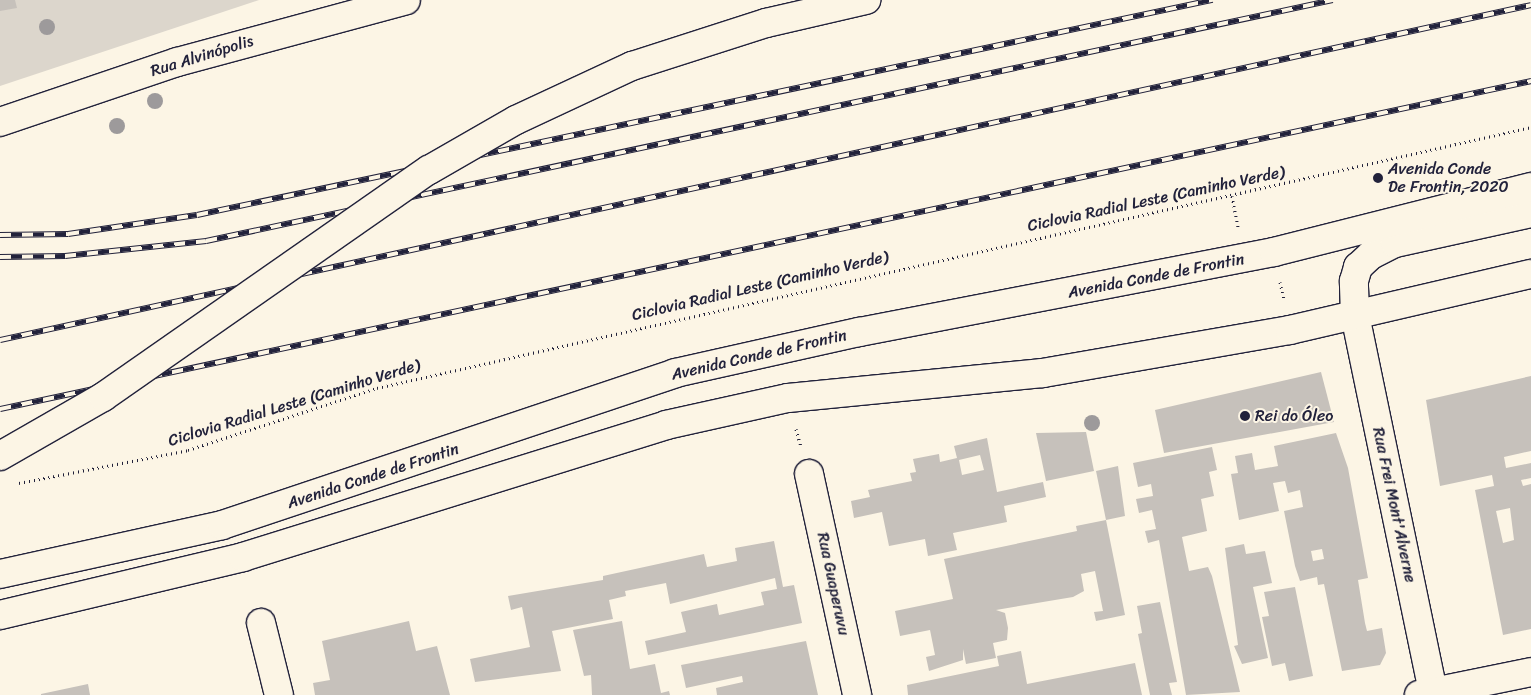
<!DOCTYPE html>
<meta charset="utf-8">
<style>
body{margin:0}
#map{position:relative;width:1531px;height:695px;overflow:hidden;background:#fcf5e5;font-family:Sriracha,sans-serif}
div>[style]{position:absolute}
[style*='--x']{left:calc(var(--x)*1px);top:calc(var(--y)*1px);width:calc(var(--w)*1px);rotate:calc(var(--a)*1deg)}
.green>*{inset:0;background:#dcd6cc}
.building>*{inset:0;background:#c6c1bb}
.path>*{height:3px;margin-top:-1.5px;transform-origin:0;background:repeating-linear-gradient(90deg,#22223b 0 1px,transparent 0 5px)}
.roads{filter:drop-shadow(1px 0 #22223b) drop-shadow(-1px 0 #22223b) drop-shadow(0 1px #22223b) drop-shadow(0 -1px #22223b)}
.minor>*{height:28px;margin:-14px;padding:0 14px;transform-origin:14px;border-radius:14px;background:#fcf5e5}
.highway>*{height:28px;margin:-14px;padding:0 14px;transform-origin:14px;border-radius:14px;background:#fcf5e5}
.rail>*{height:5.5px;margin-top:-2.75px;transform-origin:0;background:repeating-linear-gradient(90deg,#fcf5e5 0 11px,#22223b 0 22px);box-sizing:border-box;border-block:1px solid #22223b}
.bridges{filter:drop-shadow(1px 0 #22223b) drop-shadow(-1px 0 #22223b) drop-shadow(0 1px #22223b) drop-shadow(0 -1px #22223b)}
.minor-bridge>*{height:28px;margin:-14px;padding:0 14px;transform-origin:14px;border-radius:14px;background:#fcf5e5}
.trees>*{width:16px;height:16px;margin:-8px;border-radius:50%;background:#9d9a9b}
.dots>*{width:14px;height:14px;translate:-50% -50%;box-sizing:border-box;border:2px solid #fcf5e5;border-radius:50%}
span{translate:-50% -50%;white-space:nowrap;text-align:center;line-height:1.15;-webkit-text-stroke:4px #fcf5e5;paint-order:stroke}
.street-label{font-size:16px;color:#22223b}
.poi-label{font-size:16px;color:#22223b}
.left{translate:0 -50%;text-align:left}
</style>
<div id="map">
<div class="green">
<div style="clip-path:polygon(0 0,259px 0,0 86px)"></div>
</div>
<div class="building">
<div style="clip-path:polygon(0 0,15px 0,17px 8px,0 11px)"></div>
<div style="clip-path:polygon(1321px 372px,1334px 422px,1164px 453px,1155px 410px)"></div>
<div style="clip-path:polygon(evenodd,1531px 376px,1531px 451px,1504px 457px,1506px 468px,1531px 463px,1531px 478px,1521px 480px,1523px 486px,1531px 484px,1531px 629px,1503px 635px,1475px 490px,1494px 486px,1492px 475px,1440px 486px,1426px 400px,1531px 376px,1510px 508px,1514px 540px,1503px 543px,1496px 511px,1510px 508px)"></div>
<div style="clip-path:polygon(1086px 432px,1094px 471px,1046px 481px,1036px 433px)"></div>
<div style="clip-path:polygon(evenodd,1336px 433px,1348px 468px,1368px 578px,1358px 580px,1365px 623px,1367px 631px,1382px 628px,1386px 653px,1380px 665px,1342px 671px,1324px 584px,1318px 585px,1317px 577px,1300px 581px,1295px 566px,1284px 511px,1303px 507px,1300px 490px,1288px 493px,1285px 481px,1273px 483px,1279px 511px,1239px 520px,1231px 474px,1238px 473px,1235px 456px,1252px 453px,1255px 470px,1278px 466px,1274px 446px,1336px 433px,1322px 549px,1324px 559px,1313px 561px,1311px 551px,1322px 549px)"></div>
<div style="clip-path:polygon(evenodd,987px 438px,997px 492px,1043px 482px,1046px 497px,1004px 506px,1007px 522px,953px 533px,957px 550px,928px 556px,925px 539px,889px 546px,882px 512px,854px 518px,851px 501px,870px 497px,868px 490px,912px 481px,910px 473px,916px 472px,913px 459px,939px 454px,940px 462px,957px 458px,954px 446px,987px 438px,980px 455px,984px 470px,962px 475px,959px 460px,980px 455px)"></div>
<div style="clip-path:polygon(1212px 447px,1217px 470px,1209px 472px,1214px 496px,1201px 499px,1207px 531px,1182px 537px,1189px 571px,1208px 567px,1212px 576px,1240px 692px,1186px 695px,1159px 540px,1148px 543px,1145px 531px,1156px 529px,1152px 510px,1139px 513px,1136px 499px,1153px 496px,1151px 484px,1138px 487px,1133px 463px)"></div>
<div style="clip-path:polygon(1118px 466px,1125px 516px,1106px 520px,1125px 615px,1096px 621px,1094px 612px,1103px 611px,1095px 571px,1081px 574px,1084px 591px,1073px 597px,996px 610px,1005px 613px,1008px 628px,1007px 640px,993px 643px,996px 658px,966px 664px,963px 649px,963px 660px,929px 671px,926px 657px,935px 655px,930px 630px,900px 636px,895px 611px,953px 599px,944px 559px,1077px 531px,1076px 526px,1106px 520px,1096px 471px)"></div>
<div style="clip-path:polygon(774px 541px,783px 587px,794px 585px,802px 623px,648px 655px,645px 641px,686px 632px,681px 612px,717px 604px,719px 615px,764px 605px,761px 592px,777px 589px,775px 578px,670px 604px,666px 583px,625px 591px,626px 596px,609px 600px,613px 619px,552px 631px,561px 671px,475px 682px,470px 659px,530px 647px,522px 607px,511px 610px,508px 596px,603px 580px,603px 576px,704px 554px,707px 567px,737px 561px,735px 548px)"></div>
<div style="clip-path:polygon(1244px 544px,1246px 554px,1265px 551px,1272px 583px,1253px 587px,1268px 658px,1242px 664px,1234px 646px,1238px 645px,1225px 548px)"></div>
<div style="clip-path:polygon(1295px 587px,1313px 676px,1289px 681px,1285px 663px,1272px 666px,1262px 617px,1269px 616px,1264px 592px)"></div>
<div style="clip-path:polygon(1160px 602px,1177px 682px,1169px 683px,1172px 695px,1150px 695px,1138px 634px,1142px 633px,1137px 606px)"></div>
<div style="clip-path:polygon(409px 621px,416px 651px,437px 646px,450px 695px,315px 695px,313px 683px,330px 680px,322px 641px)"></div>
<div style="clip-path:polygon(622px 621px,630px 669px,655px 664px,661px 693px,669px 691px,670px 695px,592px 695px,591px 675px,584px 676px,573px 630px)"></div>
<div style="clip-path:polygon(806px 641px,818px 695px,717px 695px,716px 688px,743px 682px,742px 676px,686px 688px,681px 665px)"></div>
<div style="clip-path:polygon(1021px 651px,1027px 684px,1135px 663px,1142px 695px,908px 695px,907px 685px,999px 666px,997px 656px)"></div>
<div style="clip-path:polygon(88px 684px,90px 695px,41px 695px,41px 694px)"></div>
</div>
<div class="path">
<div style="--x:1232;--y:196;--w:33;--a:79"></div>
<div style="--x:1280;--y:282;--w:18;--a:77"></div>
<div style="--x:796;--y:429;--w:19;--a:74"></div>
<div style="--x:19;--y:483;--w:172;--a:-11"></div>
<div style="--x:188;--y:450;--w:199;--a:-18.2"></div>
<div style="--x:377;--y:388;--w:1183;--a:-12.74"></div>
</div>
<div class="roads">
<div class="minor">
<div style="--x:0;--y:122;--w:187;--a:-18.7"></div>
<div style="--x:177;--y:62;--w:237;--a:-15.1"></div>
<div style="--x:1355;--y:315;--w:388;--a:78.3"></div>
<div style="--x:809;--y:474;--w:226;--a:77.7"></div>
<div style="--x:261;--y:623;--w:74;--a:76"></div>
<div style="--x:1419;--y:695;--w:114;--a:-11.6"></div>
</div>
<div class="highway">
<div style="--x:1355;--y:315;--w:34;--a:-92"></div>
<div style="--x:1354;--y:281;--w:15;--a:-74"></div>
<div style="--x:1358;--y:267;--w:18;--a:-43"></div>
<div style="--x:1371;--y:255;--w:27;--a:-27"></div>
<div style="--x:1395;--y:243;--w:139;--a:-12.4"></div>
<div style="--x:0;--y:574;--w:227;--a:-12.4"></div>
<div style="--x:222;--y:525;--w:478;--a:-18.5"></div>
<div style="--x:675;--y:373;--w:189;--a:-12.6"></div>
<div style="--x:859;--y:332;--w:423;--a:-10.9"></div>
<div style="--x:1274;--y:252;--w:265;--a:-14.2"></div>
<div style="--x:0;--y:615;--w:250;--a:-13.4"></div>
<div style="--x:243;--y:557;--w:443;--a:-17.3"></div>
<div style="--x:666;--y:425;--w:125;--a:-12.5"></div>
<div style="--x:788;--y:398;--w:256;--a:-5.6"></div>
<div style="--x:1043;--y:373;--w:251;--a:-9.9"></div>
<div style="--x:1290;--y:330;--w:247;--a:-13.1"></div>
</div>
</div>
<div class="rail">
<div style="--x:0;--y:235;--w:68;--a:-0.8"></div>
<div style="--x:68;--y:234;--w:130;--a:-8.4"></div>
<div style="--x:197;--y:215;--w:1038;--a:-11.96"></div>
<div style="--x:0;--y:257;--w:65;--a:-0.9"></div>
<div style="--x:65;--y:256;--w:142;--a:-6.1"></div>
<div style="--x:206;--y:241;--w:1152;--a:-12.07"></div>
<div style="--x:0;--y:340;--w:1567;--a:-12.34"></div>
<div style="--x:0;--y:409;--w:1566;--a:-12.09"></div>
</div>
<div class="bridges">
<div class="minor-bridge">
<div style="--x:0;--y:456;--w:119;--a:-29.8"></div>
<div style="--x:103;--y:397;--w:397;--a:-34.9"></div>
<div style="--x:429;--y:170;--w:100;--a:-29.9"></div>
<div style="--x:516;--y:120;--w:128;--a:-25"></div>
<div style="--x:632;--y:66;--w:141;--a:-17.8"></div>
<div style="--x:766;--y:23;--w:103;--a:-13"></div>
</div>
</div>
<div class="trees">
<div style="left:47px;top:27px"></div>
<div style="left:155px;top:101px"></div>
<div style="left:117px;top:126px"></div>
<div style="left:1092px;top:423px"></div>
</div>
<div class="dots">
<div style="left:1378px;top:178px;background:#22223b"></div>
<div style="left:1245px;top:416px;background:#22223b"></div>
</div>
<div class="street-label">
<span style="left:202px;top:56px;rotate:-17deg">Rua Alvinópolis</span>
<span style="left:1156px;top:199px;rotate:-12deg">Ciclovia Radial Leste (Caminho Verde)</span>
<span style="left:1156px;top:276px;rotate:-11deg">Avenida Conde de Frontin</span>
<span style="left:760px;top:286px;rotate:-13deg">Ciclovia Radial Leste (Caminho Verde)</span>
<span style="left:759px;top:355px;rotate:-13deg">Avenida Conde de Frontin</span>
<span style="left:294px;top:403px;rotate:-17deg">Ciclovia Radial Leste (Caminho Verde)</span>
<span style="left:373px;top:476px;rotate:-18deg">Avenida Conde de Frontin</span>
<span style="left:1394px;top:505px;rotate:78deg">Rua Frei Mont'Alverne</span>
<span style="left:833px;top:584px;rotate:78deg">Rua Guaperuvu</span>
</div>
<div class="poi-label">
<span class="left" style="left:1388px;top:178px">Avenida Conde<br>De Frontin, 2020</span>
<span class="left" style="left:1255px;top:416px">Rei do Óleo</span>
</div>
</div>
